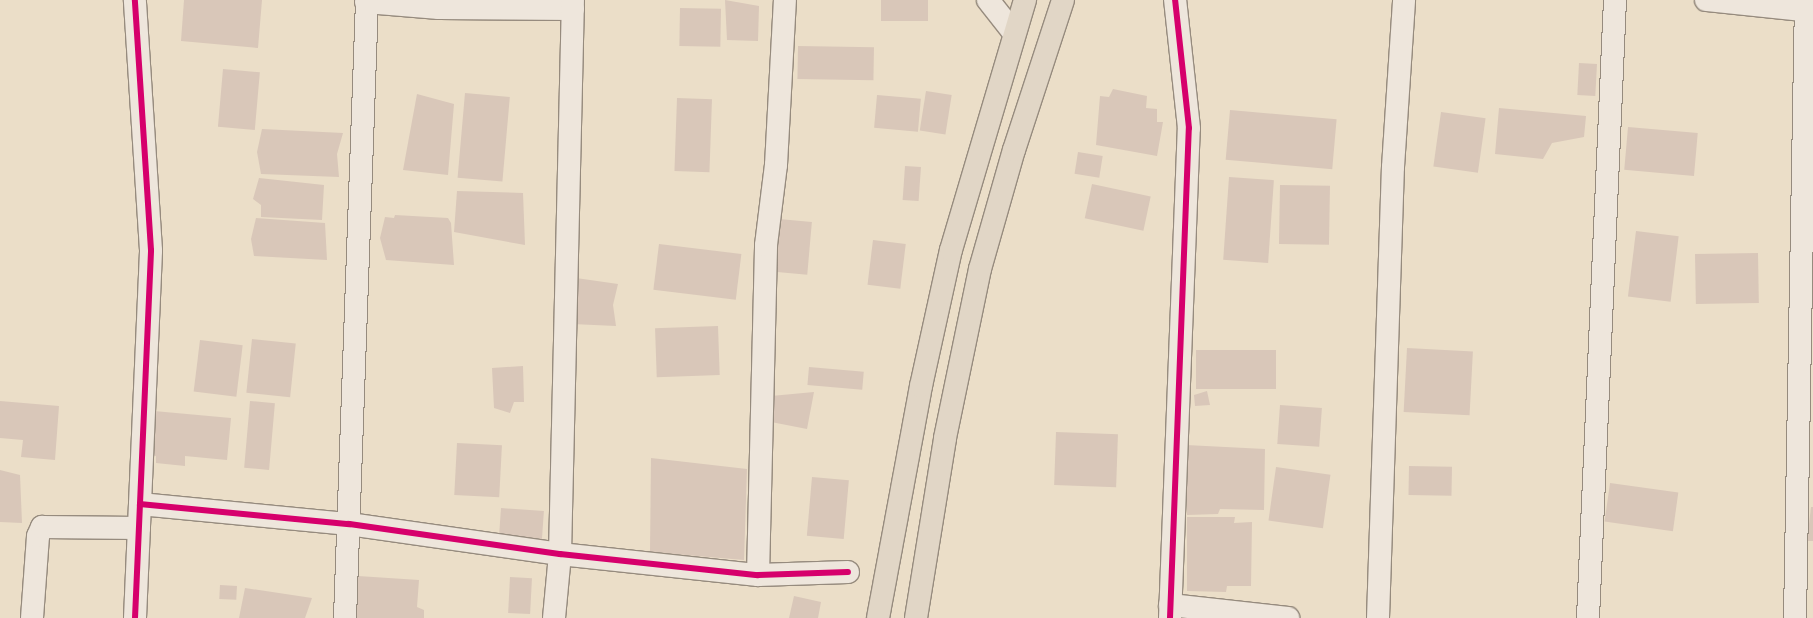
<!DOCTYPE html>
<style>
body{margin:0}
#map{position:relative;width:1813px;height:618px;overflow:hidden;background:#ebdec8;font-family:Vollkorn,serif}
div>[style]{position:absolute}
[style*='--x']{left:calc(var(--x)*1px);top:calc(var(--y)*1px);width:calc(var(--w)*1px);rotate:calc(var(--a)*1deg)}
.building>*{inset:0;background:#d9c7b9;transform-origin:0 0}
.roads{filter:drop-shadow(1px 0 #968b7e) drop-shadow(-1px 0 #968b7e) drop-shadow(0 1px #968b7e) drop-shadow(0 -1px #968b7e)}
.minor>*{height:22px;margin:-11px;padding:0 11px;transform-origin:11px;border-radius:11px;background:#eee6dc}
.trunk>*{height:22px;margin:-11px;padding:0 11px;transform-origin:11px;border-radius:11px;background:#e1d6c6}
.cycleway>*{height:6px;margin:-3px;padding:0 3px;transform-origin:3px;border-radius:3px;background:#d6006c}
span{translate:-50% -50%;white-space:nowrap;text-align:center;line-height:1.15;-webkit-text-stroke:4px #fbecd2;paint-order:stroke}
</style>
<div id="map">
<div class="building">
<div style="clip-path:polygon(184px 0,262px 0,258px 48px,181px 41px)"></div>
<div style="clip-path:polygon(725px 0,759px 6px,758px 41px,727px 40px)"></div>
<div style="left:881px;top:0;width:47px;height:21px"></div>
<div style="left:680px;top:8px;width:41px;height:38px;rotate:1deg"></div>
<div style="left:798px;top:46px;width:76px;height:33px;rotate:1deg"></div>
<div style="left:1579px;top:63px;width:18px;height:32px;rotate:3deg"></div>
<div style="left:223px;top:69px;width:37px;height:58px;rotate:5deg"></div>
<div style="clip-path:polygon(1113px 89px,1147px 96px,1146px 108px,1157px 109px,1157px 122px,1163px 122px,1157px 156px,1096px 145px,1100px 96px,1109px 97px)"></div>
<div style="left:926px;top:91px;width:26px;height:40px;rotate:9deg"></div>
<div style="left:465px;top:93px;width:45px;height:85px;rotate:5deg"></div>
<div style="clip-path:polygon(417px 94px,454px 104px,448px 175px,403px 170px)"></div>
<div style="left:877px;top:95px;width:44px;height:33px;rotate:5deg"></div>
<div style="left:677px;top:98px;width:35px;height:73px;rotate:2deg"></div>
<div style="clip-path:polygon(1499px 108px,1586px 116px,1584px 137px,1552px 143px,1543px 159px,1495px 154px)"></div>
<div style="left:1230px;top:110px;width:107px;height:50px;rotate:5deg"></div>
<div style="left:1441px;top:112px;width:45px;height:55px;rotate:8deg"></div>
<div style="left:1628px;top:127px;width:70px;height:43px;rotate:5deg"></div>
<div style="clip-path:polygon(262px 129px,343px 133px,337px 154px,339px 177px,261px 174px,257px 152px)"></div>
<div style="left:1078px;top:152px;width:25px;height:22px;rotate:9deg"></div>
<div style="left:905px;top:166px;width:16px;height:34px;rotate:4deg"></div>
<div style="left:1229px;top:177px;width:45px;height:83px;rotate:4deg"></div>
<div style="clip-path:polygon(259px 178px,324px 185px,322px 220px,261px 217px,261px 205px,253px 199px)"></div>
<div style="left:1092px;top:184px;width:60px;height:35px;rotate:12deg"></div>
<div style="left:1280px;top:185px;width:50px;height:59px;rotate:1deg"></div>
<div style="clip-path:polygon(457px 191px,523px 193px,525px 245px,454px 232px)"></div>
<div style="clip-path:polygon(395px 215px,448px 218px,451px 223px,454px 265px,386px 260px,380px 238px,385px 217px,394px 218px)"></div>
<div style="clip-path:polygon(256px 218px,325px 223px,327px 260px,254px 256px,251px 239px)"></div>
<div style="left:779px;top:219px;width:33px;height:53px;rotate:5deg"></div>
<div style="left:1636px;top:231px;width:43px;height:66px;rotate:7deg"></div>
<div style="left:873px;top:240px;width:33px;height:45px;rotate:7deg"></div>
<div style="left:659px;top:244px;width:83px;height:46px;rotate:7deg"></div>
<div style="left:1758px;top:253px;width:50px;height:63px;rotate:89deg"></div>
<div style="clip-path:polygon(576px 278px,618px 284px,613px 305px,616px 326px,572px 324px)"></div>
<div style="left:718px;top:326px;width:49px;height:63px;rotate:88deg"></div>
<div style="left:252px;top:339px;width:44px;height:54px;rotate:6deg"></div>
<div style="left:200px;top:340px;width:43px;height:52px;rotate:7deg"></div>
<div style="left:1407px;top:348px;width:66px;height:64px;rotate:3deg"></div>
<div style="left:1196px;top:350px;width:80px;height:39px"></div>
<div style="clip-path:polygon(523px 366px,524px 402px,514px 402px,510px 413px,494px 408px,492px 368px)"></div>
<div style="left:809px;top:367px;width:55px;height:18px;rotate:5deg"></div>
<div style="clip-path:polygon(1207px 391px,1210px 405px,1195px 406px,1194px 395px)"></div>
<div style="clip-path:polygon(814px 392px,807px 429px,766px 421px,771px 396px)"></div>
<div style="clip-path:polygon(0 401px,59px 406px,55px 460px,21px 457px,23px 440px,0 438px)"></div>
<div style="left:250px;top:401px;width:25px;height:67px;rotate:5deg"></div>
<div style="left:1280px;top:405px;width:42px;height:39px;rotate:4deg"></div>
<div style="clip-path:polygon(154px 411px,231px 418px,227px 460px,185px 456px,185px 466px,156px 463px,156px 456px,150px 455px)"></div>
<div style="left:1056px;top:432px;width:62px;height:53px;rotate:2deg"></div>
<div style="left:457px;top:443px;width:45px;height:52px;rotate:3deg"></div>
<div style="clip-path:polygon(1186px 445px,1265px 449px,1264px 510px,1220px 509px,1218px 514px,1187px 515px)"></div>
<div style="clip-path:polygon(651px 458px,747px 469px,744px 560px,650px 552px)"></div>
<div style="left:1409px;top:466px;width:43px;height:29px;rotate:1deg"></div>
<div style="left:1276px;top:467px;width:55px;height:54px;rotate:8deg"></div>
<div style="clip-path:polygon(0 470px,20px 475px,22px 523px,0 522px)"></div>
<div style="left:812px;top:477px;width:37px;height:59px;rotate:5deg"></div>
<div style="left:1610px;top:483px;width:69px;height:39px;rotate:8deg"></div>
<div style="clip-path:polygon(1811px 507px,1813px 507px,1813px 541px,1807px 541px)"></div>
<div style="left:501px;top:508px;width:43px;height:28px;rotate:4deg"></div>
<div style="clip-path:polygon(1187px 517px,1235px 517px,1234px 523px,1252px 522px,1251px 586px,1227px 586px,1226px 592px,1187px 591px)"></div>
<div style="clip-path:polygon(358px 576px,419px 580px,417px 607px,424px 610px,424px 618px,345px 618px,356px 613px)"></div>
<div style="left:510px;top:577px;width:22px;height:36px;rotate:3deg"></div>
<div style="left:220px;top:585px;width:17px;height:14px;rotate:3deg"></div>
<div style="clip-path:polygon(245px 588px,312px 598px,305px 618px,239px 618px)"></div>
<div style="clip-path:polygon(794px 596px,821px 602px,818px 618px,789px 618px)"></div>
</div>
<div class="roads">
<div class="minor">
<div style="--x:988;--y:0;--w:42;--a:51.8"></div>
<div style="--x:1706;--y:0;--w:108;--a:5.9"></div>
<div style="--x:366;--y:2;--w:73;--a:4.7"></div>
<div style="--x:439;--y:8;--w:134;--a:0.4"></div>
<div style="--x:140;--y:504;--w:210;--a:5.5"></div>
<div style="--x:349;--y:524;--w:213;--a:8.1"></div>
<div style="--x:560;--y:554;--w:199;--a:6.1"></div>
<div style="--x:758;--y:575;--w:90;--a:-1.9"></div>
<div style="--x:758;--y:575;--w:330;--a:-88.6"></div>
<div style="--x:766;--y:245;--w:81;--a:-82.9"></div>
<div style="--x:776;--y:165;--w:165;--a:-86.9"></div>
<div style="--x:1170;--y:605;--w:119;--a:6.3"></div>
<div style="--x:32;--y:618;--w:82;--a:-85.8"></div>
<div style="--x:38;--y:536;--w:10;--a:-66"></div>
<div style="--x:42;--y:527;--w:97;--a:0.6"></div>
<div style="--x:135;--y:618;--w:368;--a:-87.5"></div>
<div style="--x:151;--y:250;--w:251;--a:-93.7"></div>
<div style="--x:345;--y:618;--w:618;--a:-87.96"></div>
<div style="--x:554;--y:618;--w:64;--a:-84.6"></div>
<div style="--x:560;--y:554;--w:554;--a:-88.66"></div>
<div style="--x:1170;--y:618;--w:490;--a:-87.8"></div>
<div style="--x:1189;--y:128;--w:129;--a:-96.2"></div>
<div style="--x:1378;--y:618;--w:451;--a:-88.1"></div>
<div style="--x:1393;--y:167;--w:167;--a:-86.2"></div>
<div style="--x:1588;--y:618;--w:619;--a:-87.5"></div>
<div style="--x:1795;--y:618;--w:618;--a:-88.98"></div>
</div>
<div class="trunk">
<div style="--x:878;--y:618;--w:236;--a:-79.5"></div>
<div style="--x:921;--y:386;--w:139;--a:-77.6"></div>
<div style="--x:951;--y:250;--w:261;--a:-73.5"></div>
<div style="--x:916;--y:618;--w:182;--a:-80.8"></div>
<div style="--x:945;--y:438;--w:173;--a:-78.3"></div>
<div style="--x:980;--y:269;--w:124;--a:-74.1"></div>
<div style="--x:1014;--y:150;--w:158;--a:-71.9"></div>
</div>
</div>
<div class="cycleway">
<div style="--x:140;--y:504;--w:210;--a:5.5"></div>
<div style="--x:349;--y:524;--w:213;--a:8.1"></div>
<div style="--x:560;--y:554;--w:199;--a:6.1"></div>
<div style="--x:758;--y:575;--w:90;--a:-1.9"></div>
<div style="--x:135;--y:618;--w:368;--a:-87.5"></div>
<div style="--x:151;--y:250;--w:251;--a:-93.7"></div>
<div style="--x:1170;--y:618;--w:490;--a:-87.8"></div>
<div style="--x:1189;--y:128;--w:129;--a:-96.2"></div>
</div>
</div>
